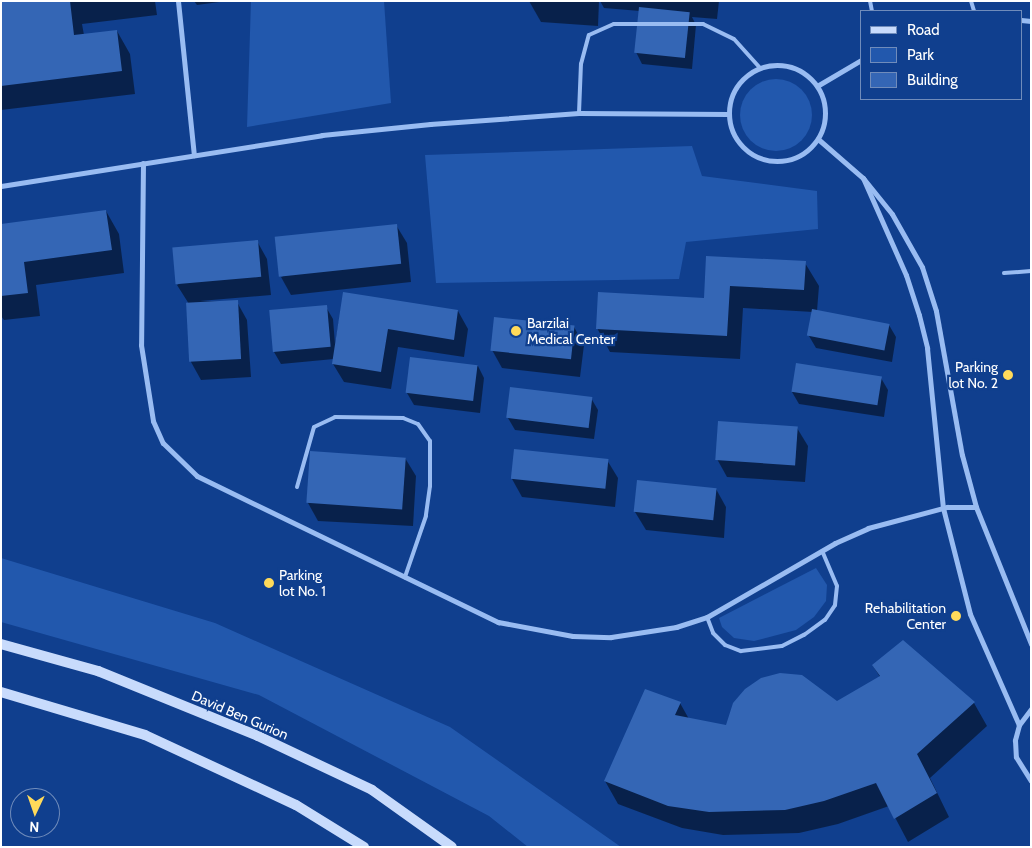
<!DOCTYPE html>
<style>
body{margin:0}
#map{position:relative;width:1032px;height:848px;overflow:hidden;background:#103f8e;font-family:Cabin,sans-serif}
div>[style]{position:absolute}
[style*='--x']{left:calc(var(--x)*1px);top:calc(var(--y)*1px);width:calc(var(--w)*1px);rotate:calc(var(--a)*1deg)}
.green>*{inset:0;background:#2258ad}
.round{border-radius:50%}
.shadow>*{inset:0;background:#0007}
.building>*{inset:0;background:#3466b5;transform-origin:0 0}
.lane>*{height:4px;margin:-2px;padding:0 2px;transform-origin:2px;border-radius:2px;background:#99bcf2}
.street>*{height:5px;margin:-2.5px;padding:0 2.5px;transform-origin:2.5px;border-radius:2.5px;background:#99bcf2}
.street>.ring{margin:-2.5px;padding:0;box-sizing:content-box;background:none;border:5px solid #99bcf2;border-radius:50%}
.secondary>*{height:10px;margin:-5px;padding:0 5px;transform-origin:5px;border-radius:5px;background:#c8dbfc}
.dots>*{width:14px;height:14px;translate:-50% -50%;box-sizing:border-box;border:2px solid #103f8e;border-radius:50%}
span{translate:-50% -50%;white-space:nowrap;text-align:center;line-height:1.15;-webkit-text-stroke:4.5px #103f8e;paint-order:stroke}
.poi-label{font-size:14px;color:#fff}
.left{translate:0 -50%;text-align:left}
.right{translate:-100% -50%;text-align:right}
.street-label{font-size:14px;color:#fff}
.frame{position:absolute;inset:0;border:2px solid #fff;pointer-events:none}
.legend{position:absolute;left:860px;top:10px;width:162px;height:90px;box-sizing:border-box;background:#103f8e;border:1px solid #708cbb;margin:0;padding:6px 9px;list-style:none;font-size:15px;color:#fff}
.legend li{display:flex;align-items:center;gap:10px;height:25px}
.legend b{width:25px;border:1px solid #708cbb}
.north{position:absolute;left:10px;top:788px;width:50px;height:50px;box-sizing:border-box;background:#103f8e;border:1px solid #708cbb;border-radius:50%;rotate:183deg;font-size:14px;font-weight:700;line-height:20px;text-align:center;color:#fff}
.north::after{content:'';display:block;margin:auto;width:18px;height:22px;background:#ffda5a;clip-path:polygon(50% 0,100% 100%,50% 72%,0 100%)}
</style>
<div id="map">
<div class="green">
<div style="clip-path:polygon(251px 1px,384px 1px,391px 103px,247px 127px)"></div>
<div class="round" style="left:740px;top:79px;width:72px;height:72px"></div>
<div style="clip-path:polygon(692px 146px,702px 176px,817px 191px,818px 229px,686px 242px,679px 279px,436px 283px,425px 155px)"></div>
<div style="clip-path:polygon(1px 558px,215px 623px,450px 727px,621px 847px,528px 847px,489px 816px,259px 695px,1px 622px)"></div>
<div style="clip-path:polygon(816px 568px,827px 585px,826px 601px,814px 617px,796px 630px,754px 641px,734px 638px,722px 627px,719px 618px)"></div>
</div>
<div class="shadow">
<div style="clip-path:polygon(1px 1px,155px 1px,157px 15px,82px 24px,84px 35px,117px 31px,130px 54px,135px 94px,1px 110px)"></div>
<div style="clip-path:polygon(194px 1px,227px 1px,197px 5px)"></div>
<div style="clip-path:polygon(529px 1px,599px 1px,598px 26px,541px 22px)"></div>
<div style="clip-path:polygon(600px 1px,719px 1px,717px 19px,692px 17px,696px 25px,692px 69px,642px 64px,636px 52px,640px 11px,604px 8px)"></div>
<div style="clip-path:polygon(106px 211px,119px 234px,124px 273px,36px 285px,40px 316px,4px 320px,1px 316px,1px 225px)"></div>
<div style="clip-path:polygon(396px 225px,407px 243px,411px 282px,291px 295px,281px 277px)"></div>
<div style="clip-path:polygon(257px 241px,267px 259px,271px 295px,200px 301px,237px 302px,247px 320px,251px 377px,201px 380px,191px 362px,189px 304px,177px 285px)"></div>
<div style="clip-path:polygon(708px 257px,805px 263px,819px 286px,817px 311px,889px 325px,896px 337px,892px 362px,816px 348px,809px 336px,813px 312px,743px 308px,740px 359px,610px 352px,597px 328px,705px 299px)"></div>
<div style="clip-path:polygon(344px 293px,458px 311px,468px 329px,464px 357px,398px 347px,391px 389px,344px 382px,333px 364px,334px 359px,281px 364px,274px 352px,326px 307px,333px 319px,335px 344px)"></div>
<div style="clip-path:polygon(574px 327px,584px 345px,580px 377px,502px 368px,492px 350px)"></div>
<div style="clip-path:polygon(478px 366px,484px 378px,480px 413px,414px 405px,407px 393px)"></div>
<div style="clip-path:polygon(881px 378px,888px 390px,884px 417px,799px 404px,792px 392px)"></div>
<div style="clip-path:polygon(591px 398px,598px 410px,594px 439px,515px 430px,508px 418px)"></div>
<div style="clip-path:polygon(797px 428px,808px 446px,805px 482px,727px 477px,717px 459px)"></div>
<div style="clip-path:polygon(405px 458px,416px 476px,413px 526px,318px 521px,308px 503px)"></div>
<div style="clip-path:polygon(607px 460px,618px 478px,615px 507px,522px 497px,512px 479px)"></div>
<div style="clip-path:polygon(716px 489px,726px 507px,724px 538px,646px 530px,635px 512px)"></div>
<div style="clip-path:polygon(903px 642px,974px 703px,987px 726px,930px 778px,949px 817px,908px 842px,889px 806px,838px 824px,799px 833px,723px 835px,682px 828px,618px 804px,605px 781px,645px 691px,680px 703px,689px 719px,727px 727px,837px 703px,880px 677px,873px 666px)"></div>
</div>
<div class="building">
<div style="clip-path:polygon(1px 1px,70px 1px,74px 35px,117px 30px,122px 71px,1px 86px)"></div>
<div style="left:639px;top:7px;width:51px;height:46px;rotate:6deg"></div>
<div style="clip-path:polygon(106px 210px,112px 250px,24px 262px,28px 293px,1px 296px,1px 224px)"></div>
<div style="left:397px;top:224px;width:40px;height:123px;rotate:84deg"></div>
<div style="left:258px;top:240px;width:37px;height:86px;rotate:85deg"></div>
<div style="clip-path:polygon(706px 256px,806px 261px,804px 290px,730px 286px,727px 336px,596px 329px,598px 292px,704px 298px)"></div>
<div style="clip-path:polygon(343px 292px,458px 310px,454px 340px,388px 329px,381px 372px,332px 364px)"></div>
<div style="left:238px;top:300px;width:59px;height:52px;rotate:87deg"></div>
<div style="left:327px;top:305px;width:42px;height:58px;rotate:85deg"></div>
<div style="left:812px;top:309px;width:79px;height:27px;rotate:11deg"></div>
<div style="left:494px;top:317px;width:81px;height:34px;rotate:6deg"></div>
<div style="left:410px;top:357px;width:68px;height:36px;rotate:7deg"></div>
<div style="left:796px;top:363px;width:87px;height:29px;rotate:9deg"></div>
<div style="left:510px;top:387px;width:83px;height:31px;rotate:7deg"></div>
<div style="left:718px;top:421px;width:80px;height:39px;rotate:4deg"></div>
<div style="left:514px;top:449px;width:95px;height:30px;rotate:6deg"></div>
<div style="left:310px;top:451px;width:96px;height:52px;rotate:4deg"></div>
<div style="left:637px;top:480px;width:80px;height:32px;rotate:6deg"></div>
<div style="clip-path:polygon(903px 640px,975px 702px,917px 754px,937px 793px,894px 819px,876px 783px,824px 801px,785px 810px,709px 812px,668px 806px,604px 781px,645px 689px,681px 702px,675px 715px,726px 725px,733px 703px,745px 689px,761px 678px,780px 673px,802px 675px,837px 701px,880px 676px,872px 665px)"></div>
</div>
<div class="lane">
<div style="--x:870;--y:1;--w:10;--a:79"></div>
<div style="--x:971;--y:1;--w:10;--a:73"></div>
<div style="--x:579;--y:113;--w:49;--a:-87.7"></div>
<div style="--x:581;--y:64;--w:30;--a:-75"></div>
<div style="--x:589;--y:35;--w:27;--a:-24"></div>
<div style="--x:614;--y:24;--w:89;--a:0"></div>
<div style="--x:703;--y:24;--w:34;--a:26"></div>
<div style="--x:734;--y:39;--w:38;--a:48"></div>
<div style="--x:1004;--y:273;--w:27;--a:-4"></div>
<div style="--x:297;--y:487;--w:62;--a:-74.2"></div>
<div style="--x:314;--y:427;--w:23;--a:-25"></div>
<div style="--x:335;--y:417;--w:68;--a:0.8"></div>
<div style="--x:403;--y:418;--w:16;--a:22"></div>
<div style="--x:418;--y:424;--w:21;--a:55"></div>
<div style="--x:430;--y:441;--w:45;--a:90"></div>
<div style="--x:430;--y:486;--w:30;--a:98"></div>
<div style="--x:426;--y:516;--w:65;--a:109"></div>
<div style="--x:707;--y:617;--w:17;--a:69"></div>
<div style="--x:713;--y:633;--w:17;--a:45"></div>
<div style="--x:725;--y:645;--w:17;--a:21"></div>
<div style="--x:741;--y:651;--w:41;--a:-7"></div>
<div style="--x:782;--y:646;--w:25;--a:-27"></div>
<div style="--x:804;--y:635;--w:26;--a:-36"></div>
<div style="--x:825;--y:620;--w:18;--a:-56"></div>
<div style="--x:835;--y:605;--w:19;--a:-84"></div>
<div style="--x:837;--y:586;--w:38;--a:-113"></div>
</div>
<div class="street">
<div style="--x:178;--y:1;--w:155;--a:84.1"></div>
<div style="--x:1021;--y:20;--w:10;--a:6"></div>
<div class="ring" style="left:729px;top:65px;width:91px;height:91px"></div>
<div style="--x:817;--y:86;--w:51;--a:-30.6"></div>
<div style="--x:818;--y:139;--w:60;--a:40.9"></div>
<div style="--x:863;--y:178;--w:46;--a:51.1"></div>
<div style="--x:892;--y:214;--w:61;--a:60.5"></div>
<div style="--x:922;--y:267;--w:46;--a:72.3"></div>
<div style="--x:936;--y:311;--w:146;--a:79.8"></div>
<div style="--x:962;--y:455;--w:54;--a:74.9"></div>
<div style="--x:976;--y:507;--w:148;--a:68.1"></div>
<div style="--x:143;--y:163;--w:182;--a:90.6"></div>
<div style="--x:141;--y:345;--w:77;--a:81"></div>
<div style="--x:153;--y:421;--w:24;--a:66"></div>
<div style="--x:163;--y:443;--w:47;--a:44.1"></div>
<div style="--x:197;--y:476;--w:335;--a:25.9"></div>
<div style="--x:498;--y:622;--w:76;--a:10.6"></div>
<div style="--x:573;--y:636;--w:38;--a:2"></div>
<div style="--x:611;--y:637;--w:66;--a:-8.7"></div>
<div style="--x:676;--y:627;--w:33;--a:-18"></div>
<div style="--x:707;--y:617;--w:148;--a:-30"></div>
<div style="--x:835;--y:543;--w:36;--a:-24"></div>
<div style="--x:868;--y:528;--w:82;--a:-14.9"></div>
<div style="--x:947;--y:507;--w:29;--a:0"></div>
<div style="--x:863;--y:178;--w:106;--a:66.1"></div>
<div style="--x:906;--y:275;--w:42;--a:72"></div>
<div style="--x:919;--y:315;--w:34;--a:76"></div>
<div style="--x:927;--y:348;--w:161;--a:84.3"></div>
<div style="--x:943;--y:508;--w:109;--a:75.7"></div>
<div style="--x:970;--y:614;--w:121;--a:66.2"></div>
<div style="--x:1;--y:186;--w:325;--a:-9"></div>
<div style="--x:322;--y:135;--w:109;--a:-5.8"></div>
<div style="--x:430;--y:124;--w:149;--a:-4.2"></div>
<div style="--x:579;--y:113;--w:149;--a:0.4"></div>
<div style="--x:1031;--y:709;--w:20;--a:127"></div>
<div style="--x:1019;--y:725;--w:16;--a:105"></div>
<div style="--x:1015;--y:740;--w:17;--a:87"></div>
<div style="--x:1016;--y:757;--w:28;--a:58"></div>
</div>
<div class="secondary">
<div style="--x:1;--y:644;--w:101;--a:15.6"></div>
<div style="--x:98;--y:671;--w:173;--a:22.1"></div>
<div style="--x:258;--y:736;--w:126;--a:25.3"></div>
<div style="--x:372;--y:790;--w:98;--a:35.5"></div>
<div style="--x:1;--y:692;--w:150;--a:16.6"></div>
<div style="--x:145;--y:735;--w:166;--a:24.9"></div>
<div style="--x:296;--y:805;--w:80;--a:31.7"></div>
</div>
<div class="dots">
<div style="left:516px;top:331px;background:#ffda5a"></div>
<div style="left:1008px;top:375px;background:#ffda5a"></div>
<div style="left:269px;top:583px;background:#ffda5a"></div>
<div style="left:956px;top:616px;background:#ffda5a"></div>
</div>
<div class="poi-label">
<span class="left" style="left:527px;top:331px">Barzilai<br>Medical Center</span>
<span class="right" style="left:998px;top:375px">Parking<br>lot No. 2</span>
<span class="left" style="left:279px;top:583px">Parking<br>lot No. 1</span>
<span class="right" style="left:946px;top:616px">Rehabilitation<br>Center</span>
</div>
<div class="street-label">
<span style="left:240px;top:715px;rotate:23deg">David Ben Gurion</span>
</div>
<div class="frame"></div>
<ul class="legend">
<li><b style="height:6px;background:#c8dbfc"></b>Road</li>
<li><b style="height:14px;background:#2258ad"></b>Park</li>
<li><b style="height:14px;background:#3466b5"></b>Building</li>
</ul>
<div class="north">N</div>
</div>
